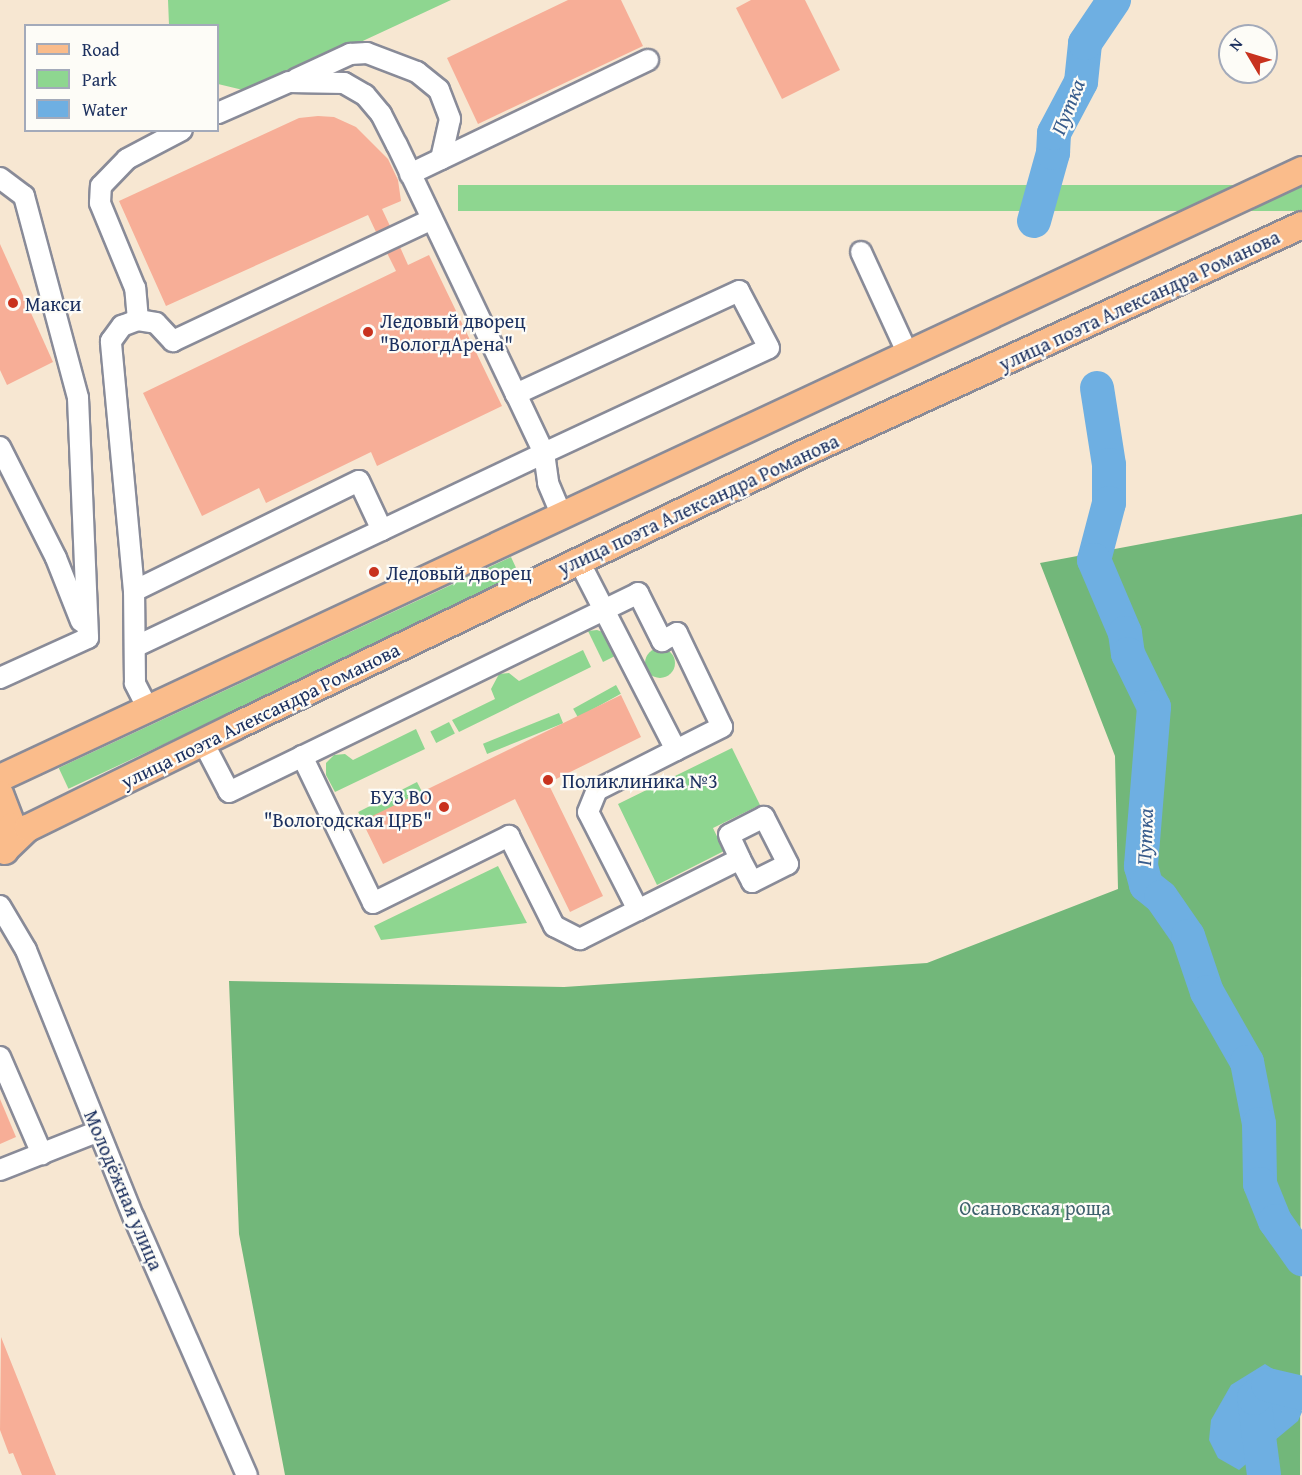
<!DOCTYPE html>
<meta charset="utf-8">
<style>
body{margin:0}
#map{position:relative;width:1302px;height:1475px;overflow:hidden;background:#f7e7d2;font-family:"Gentium Book Plus",serif}
div>[style]{position:absolute}
[style*='--x']{left:calc(var(--x)*1px);top:calc(var(--y)*1px);width:calc(var(--w)*1px);rotate:calc(var(--a)*1deg)}
.green>*{inset:0;background:#8ed690;transform-origin:0 0}
.round{border-radius:50%}
.forest>*{inset:0;background:#72b77a}
.water>*{inset:0;background:#6eafe2}
.river>*{height:34px;margin:-17px;padding:0 17px;transform-origin:17px;border-radius:17px;background:#6eafe2}
.building>*{inset:0;background:#f7ae97}
.roads{filter:drop-shadow(2px 0 #898b98) drop-shadow(-2px 0 #898b98) drop-shadow(0 2px #898b98) drop-shadow(0 -2px #898b98)}
.minor>*{height:20px;margin:-10px;padding:0 10px;transform-origin:10px;border-radius:10px;background:#fff}
.major>*{height:26px;margin:-13px;padding:0 13px;transform-origin:13px;border-radius:13px;background:#fabc8b}
.dots>*{width:16px;height:16px;translate:-50% -50%;box-sizing:border-box;border:3px solid #fdfcf7;border-radius:50%}
span{translate:-50% -50%;white-space:nowrap;text-align:center;line-height:1.15;-webkit-text-stroke:4.5px #fdfcf7;paint-order:stroke}
.street-label{font-size:20px;color:#1b2f5e}
.poi-label{font-size:20px;color:#1b2f5e}
.left{translate:0 -50%;text-align:left}
.right{translate:-100% -50%;text-align:right}
.park-label{font-size:20px;color:#3e616d}
.water-label{font-size:21px;color:#385c8c;font-style:italic}
.legend{position:absolute;left:24px;top:24px;width:195px;height:108px;box-sizing:border-box;background:#fdfcf7;border:2px solid #a3aaba;margin:0;padding:8px 10px;list-style:none;font-size:18px;color:#1b2f5e}
.legend li{display:flex;align-items:center;gap:12px;height:30px}
.legend b{width:30px;border:2px solid #a3aaba}
.north{position:absolute;left:1218px;top:24px;width:60px;height:60px;box-sizing:border-box;background:#fdfcf7;border:2px solid #a3aaba;border-radius:50%;rotate:308deg;font-size:16px;font-weight:700;line-height:24px;text-align:center;color:#1b2f5e}
.north::after{content:'';display:block;margin:auto;width:21px;height:27px;background:#c8321e;clip-path:polygon(50% 0,100% 100%,50% 72%,0 100%)}
</style>
<div id="map">
<div class="green">
<div style="clip-path:polygon(168px 0,451px 0,268px 85px,243px 90px,218px 84px,218px 26px,169px 25px)"></div>
<div style="left:1302px;top:185px;width:26px;height:844px;rotate:90deg"></div>
<div style="left:511px;top:557px;width:23px;height:499px;rotate:65deg"></div>
<div style="clip-path:polygon(597px 630px,606px 633px,619px 654px,603px 662px,588px 631px)"></div>
<div class="round" style="left:645px;top:648px;width:30px;height:30px"></div>
<div style="clip-path:polygon(583px 650px,591px 667px,459px 732px,452px 720px,495px 699px,491px 689px,499px 674px,509px 673px,519px 681px)"></div>
<div style="left:616px;top:685px;width:10px;height:49px;rotate:61deg"></div>
<div style="left:559px;top:713px;width:11px;height:82px;rotate:68deg"></div>
<div style="left:449px;top:722px;width:13px;height:21px;rotate:63deg"></div>
<div style="clip-path:polygon(416px 729px,425px 749px,335px 792px,326px 775px,326px 763px,334px 755px,345px 754px,353px 760px)"></div>
<div style="clip-path:polygon(732px 748px,760px 805px,713px 828px,724px 851px,657px 885px,618px 804px)"></div>
<div style="left:417px;top:782px;width:11px;height:66px;rotate:63deg"></div>
<div style="clip-path:polygon(498px 866px,527px 923px,381px 940px,374px 926px)"></div>
</div>
<div class="forest">
<div style="clip-path:polygon(1302px 514px,1300px 1475px,285px 1475px,239px 1234px,229px 981px,564px 987px,927px 963px,1118px 889px,1115px 756px,1040px 563px)"></div>
</div>
<div class="water">
<div style="clip-path:polygon(1265px 1364px,1298px 1385px,1302px 1412px,1298px 1421px,1239px 1470px,1218px 1458px,1209px 1440px,1211px 1420px,1231px 1385px)"></div>
</div>
<div class="river">
<div style="--x:1034;--y:221;--w:71;--a:-74.4"></div>
<div style="--x:1053;--y:153;--w:20;--a:-87"></div>
<div style="--x:1054;--y:133;--w:58;--a:-62.1"></div>
<div style="--x:1081;--y:82;--w:39;--a:-84"></div>
<div style="--x:1085;--y:43;--w:52;--a:-56"></div>
<div style="--x:1097;--y:388;--w:78;--a:81.1"></div>
<div style="--x:1109;--y:465;--w:38;--a:90"></div>
<div style="--x:1109;--y:503;--w:59;--a:104.7"></div>
<div style="--x:1094;--y:560;--w:79;--a:67"></div>
<div style="--x:1125;--y:633;--w:21;--a:82"></div>
<div style="--x:1128;--y:654;--w:59;--a:63.9"></div>
<div style="--x:1154;--y:707;--w:160;--a:94.7"></div>
<div style="--x:1141;--y:866;--w:20;--a:75"></div>
<div style="--x:1146;--y:885;--w:19;--a:39"></div>
<div style="--x:1161;--y:897;--w:47;--a:55.3"></div>
<div style="--x:1188;--y:936;--w:59;--a:71.3"></div>
<div style="--x:1207;--y:992;--w:81;--a:60.3"></div>
<div style="--x:1247;--y:1062;--w:63;--a:79"></div>
<div style="--x:1259;--y:1124;--w:60;--a:89"></div>
<div style="--x:1260;--y:1184;--w:40;--a:68"></div>
<div style="--x:1275;--y:1221;--w:47;--a:54.6"></div>
<div style="--x:1264;--y:1475;--w:78;--a:-97.4"></div>
<div style="--x:1254;--y:1398;--w:19;--a:-43"></div>
<div style="--x:1268;--y:1385;--w:35;--a:13"></div>
</div>
<div class="building">
<div style="clip-path:polygon(568px 0,621px 0,643px 46px,478px 124px,447px 58px)"></div>
<div style="clip-path:polygon(751px 0,805px 0,840px 70px,782px 99px,736px 8px)"></div>
<div style="clip-path:polygon(318px 116px,334px 117px,356px 127px,388px 159px,398px 180px,401px 201px,382px 209px,390px 226px,376px 232px,368px 215px,166px 306px,119px 201px,299px 118px)"></div>
<div style="clip-path:polygon(0 244px,53px 362px,7px 385px,0 370px)"></div>
<div style="clip-path:polygon(400px 247px,408px 265px,429px 255px,502px 406px,377px 466px,371px 452px,266px 503px,259px 488px,202px 516px,143px 393px,396px 271px,387px 253px)"></div>
<div style="clip-path:polygon(621px 695px,641px 737px,548px 783px,603px 896px,570px 912px,515px 799px,383px 864px,362px 821px)"></div>
<div style="clip-path:polygon(0 1099px,16px 1137px,0 1144px)"></div>
<div style="clip-path:polygon(1px 1337px,56px 1475px,22px 1475px,13px 1453px,9px 1454px,0 1430px)"></div>
</div>
<div class="roads">
<div class="minor">
<div style="--x:296;--y:79;--w:60;--a:-24.8"></div>
<div style="--x:350;--y:54;--w:17;--a:-3"></div>
<div style="--x:367;--y:53;--w:53;--a:20.8"></div>
<div style="--x:417;--y:72;--w:28;--a:39"></div>
<div style="--x:439;--y:90;--w:31;--a:69"></div>
<div style="--x:450;--y:119;--w:41;--a:102.7"></div>
<div style="--x:218;--y:113;--w:77;--a:-23.6"></div>
<div style="--x:289;--y:82;--w:55;--a:1"></div>
<div style="--x:344;--y:83;--w:24;--a:30"></div>
<div style="--x:365;--y:95;--w:25;--a:50"></div>
<div style="--x:381;--y:114;--w:35;--a:63"></div>
<div style="--x:397;--y:145;--w:276;--a:64.5"></div>
<div style="--x:410;--y:174;--w:264;--a:-25.6"></div>
<div style="--x:0;--y:178;--w:30;--a:37"></div>
<div style="--x:24;--y:196;--w:209;--a:75"></div>
<div style="--x:78;--y:398;--w:240;--a:87.6"></div>
<div style="--x:88;--y:638;--w:97;--a:155.6"></div>
<div style="--x:861;--y:252;--w:112;--a:65.3"></div>
<div style="--x:138;--y:320;--w:32;--a:-95"></div>
<div style="--x:135;--y:288;--w:92;--a:-112.4"></div>
<div style="--x:100;--y:203;--w:17;--a:-87"></div>
<div style="--x:101;--y:186;--w:37;--a:-46"></div>
<div style="--x:127;--y:159;--w:62;--a:-27.8"></div>
<div style="--x:0;--y:447;--w:124;--a:63.2"></div>
<div style="--x:56;--y:558;--w:68;--a:68.4"></div>
<div style="--x:382;--y:530;--w:179;--a:-25.4"></div>
<div style="--x:544;--y:453;--w:248;--a:-25"></div>
<div style="--x:769;--y:348;--w:64;--a:-117.8"></div>
<div style="--x:739;--y:291;--w:246;--a:155.2"></div>
<div style="--x:516;--y:394;--w:65;--a:64.6"></div>
<div style="--x:544;--y:453;--w:30;--a:82"></div>
<div style="--x:548;--y:483;--w:34;--a:67"></div>
<div style="--x:134;--y:591;--w:250;--a:-26.1"></div>
<div style="--x:359;--y:481;--w:54;--a:64.9"></div>
<div style="--x:382;--y:530;--w:273;--a:154.7"></div>
<div style="--x:147;--y:707;--w:27;--a:-117"></div>
<div style="--x:135;--y:683;--w:92;--a:-90.6"></div>
<div style="--x:134;--y:591;--w:251;--a:-95.3"></div>
<div style="--x:111;--y:341;--w:19;--a:-54"></div>
<div style="--x:122;--y:326;--w:17;--a:-21"></div>
<div style="--x:138;--y:320;--w:18;--a:9"></div>
<div style="--x:156;--y:323;--w:25;--a:47"></div>
<div style="--x:173;--y:341;--w:286;--a:-25.2"></div>
<div style="--x:203;--y:742;--w:56;--a:62.5"></div>
<div style="--x:229;--y:792;--w:455;--a:-25.9"></div>
<div style="--x:638;--y:593;--w:54;--a:63.4"></div>
<div style="--x:662;--y:641;--w:17;--a:-28"></div>
<div style="--x:677;--y:633;--w:104;--a:64.4"></div>
<div style="--x:722;--y:727;--w:51;--a:153.4"></div>
<div style="--x:302;--y:756;--w:163;--a:64.2"></div>
<div style="--x:373;--y:903;--w:152;--a:-26.2"></div>
<div style="--x:509;--y:836;--w:101;--a:63.4"></div>
<div style="--x:554;--y:926;--w:29;--a:27"></div>
<div style="--x:580;--y:939;--w:65;--a:-26.6"></div>
<div style="--x:638;--y:910;--w:110;--a:-117"></div>
<div style="--x:588;--y:812;--w:24;--a:-68"></div>
<div style="--x:597;--y:790;--w:89;--a:-26.9"></div>
<div style="--x:676;--y:750;--w:212;--a:-117.2"></div>
<div style="--x:0;--y:906;--w:51;--a:59.4"></div>
<div style="--x:26;--y:950;--w:289;--a:68.1"></div>
<div style="--x:134;--y:1218;--w:281;--a:66.3"></div>
<div style="--x:638;--y:910;--w:114;--a:-26.6"></div>
<div style="--x:740;--y:859;--w:26;--a:62"></div>
<div style="--x:752;--y:882;--w:40;--a:-26.6"></div>
<div style="--x:788;--y:864;--w:53;--a:-117.1"></div>
<div style="--x:764;--y:817;--w:39;--a:153"></div>
<div style="--x:729;--y:835;--w:26;--a:65"></div>
<div style="--x:0;--y:1057;--w:106;--a:66.6"></div>
<div style="--x:0;--y:1170;--w:106;--a:-21.5"></div>
</div>
<div class="major">
<div style="--x:0;--y:778;--w:1437;--a:-25.03"></div>
<div style="--x:0;--y:794;--w:34;--a:69"></div>
<div style="--x:12;--y:826;--w:26;--a:106"></div>
<div style="--x:7;--y:848;--w:29;--a:-44"></div>
<div style="--x:28;--y:828;--w:229;--a:-26.1"></div>
<div style="--x:234;--y:727;--w:626;--a:-25.66"></div>
<div style="--x:798;--y:456;--w:554;--a:-24.62"></div>
</div>
</div>
<div class="dots">
<div style="left:13px;top:303px;background:#c8321e"></div>
<div style="left:368px;top:332px;background:#c8321e"></div>
<div style="left:374px;top:572px;background:#c8321e"></div>
<div style="left:548px;top:780px;background:#c8321e"></div>
<div style="left:444px;top:807px;background:#c8321e"></div>
</div>
<div class="street-label">
<span style="left:1139px;top:300px;rotate:-25deg">улица поэта Александра Романова</span>
<span style="left:698px;top:504px;rotate:-25deg">улица поэта Александра Романова</span>
<span style="left:260px;top:715px;rotate:-26deg">улица поэта Александра Романова</span>
<span style="left:124px;top:1190px;rotate:67deg">Молодёжная улица</span>
</div>
<div class="poi-label">
<span class="left" style="left:25px;top:303px">Макси</span>
<span class="left" style="left:380px;top:332px">Ледовый дворец<br>"ВологдАрена"</span>
<span class="left" style="left:386px;top:572px">Ледовый дворец</span>
<span class="left" style="left:562px;top:780px">Поликлиника №3</span>
<span class="right" style="left:432px;top:808px">БУЗ ВО<br>"Вологодская ЦРБ"</span>
</div>
<div class="park-label">
<span style="left:1035px;top:1207px">Осановская роща</span>
</div>
<div class="water-label">
<span style="left:1068px;top:107px;rotate:-68deg">Путка</span>
<span style="left:1145px;top:837px;rotate:-88deg">Путка</span>
</div>
<ul class="legend">
<li><b style="height:8px;background:#fabc8b"></b>Road</li>
<li><b style="height:16px;background:#8ed690"></b>Park</li>
<li><b style="height:16px;background:#6eafe2"></b>Water</li>
</ul>
<div class="north">N</div>
</div>
